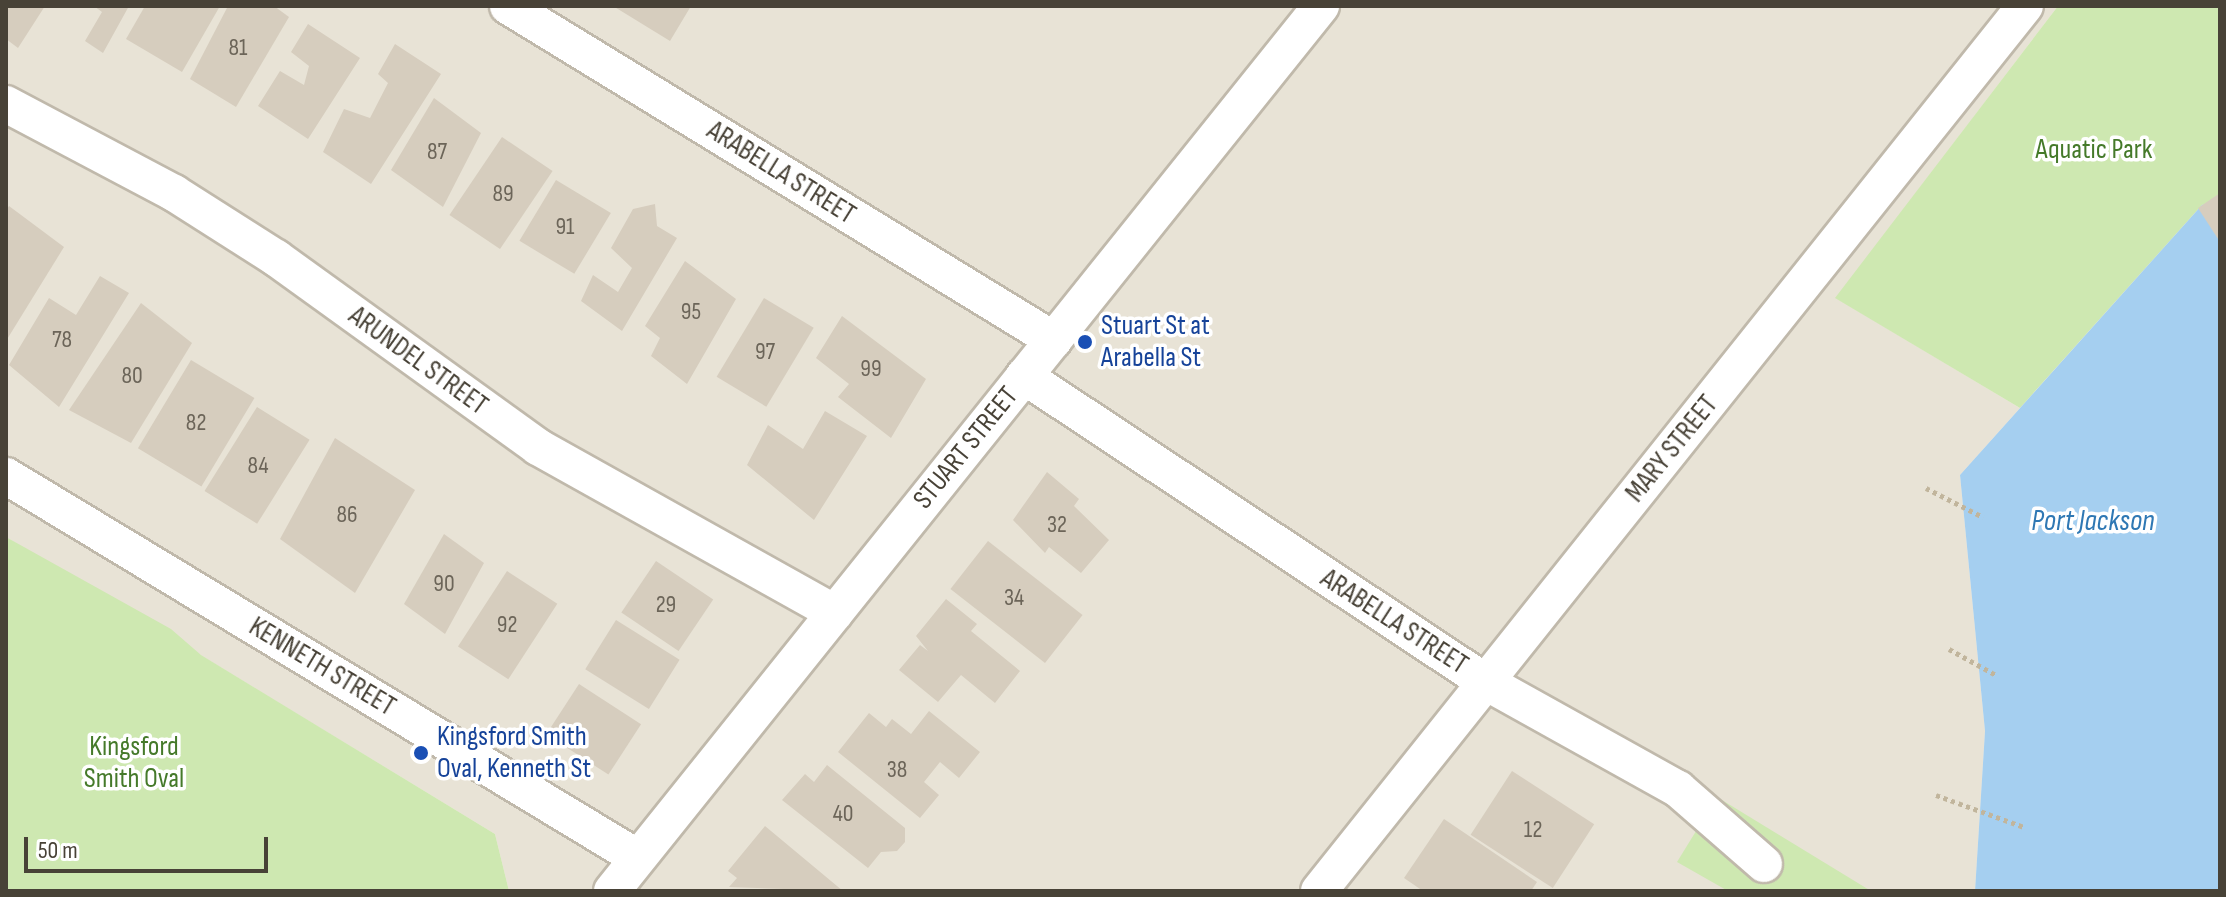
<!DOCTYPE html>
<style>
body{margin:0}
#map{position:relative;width:2226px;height:897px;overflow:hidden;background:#f4f1e8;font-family:"Sofia Sans Condensed",sans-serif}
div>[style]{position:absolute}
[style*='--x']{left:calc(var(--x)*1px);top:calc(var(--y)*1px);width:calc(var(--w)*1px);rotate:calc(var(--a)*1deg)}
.residential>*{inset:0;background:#e8e3d6}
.green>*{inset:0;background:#cee8b1}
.water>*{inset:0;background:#a5cff0}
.building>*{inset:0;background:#d6cdbe;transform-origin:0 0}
.path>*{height:5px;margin-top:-2.5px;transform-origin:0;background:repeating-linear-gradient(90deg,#c1b59c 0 4px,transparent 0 8px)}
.roads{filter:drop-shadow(2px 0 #c0b9ab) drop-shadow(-2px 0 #c0b9ab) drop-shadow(0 2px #c0b9ab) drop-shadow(0 -2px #c0b9ab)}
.street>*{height:36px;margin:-18px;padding:0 18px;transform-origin:18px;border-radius:18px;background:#fff}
.dots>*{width:22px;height:22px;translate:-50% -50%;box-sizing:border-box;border:4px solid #fff;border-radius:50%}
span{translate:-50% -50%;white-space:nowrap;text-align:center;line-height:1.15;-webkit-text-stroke:7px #fff;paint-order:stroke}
.number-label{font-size:24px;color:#6c6559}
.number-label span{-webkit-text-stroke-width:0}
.park-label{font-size:28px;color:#457a2a}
.street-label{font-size:28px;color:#484237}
.transit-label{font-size:28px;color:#164399}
.left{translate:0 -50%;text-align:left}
.water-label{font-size:30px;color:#2f78b4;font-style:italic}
.frame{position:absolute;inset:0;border:8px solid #484237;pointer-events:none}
.scale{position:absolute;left:24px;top:837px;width:244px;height:36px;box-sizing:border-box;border:4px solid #484237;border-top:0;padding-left:10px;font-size:24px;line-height:28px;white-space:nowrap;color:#484237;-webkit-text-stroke:6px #fff;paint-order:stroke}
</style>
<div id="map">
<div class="residential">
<div style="clip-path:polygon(6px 6px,2058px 6px,1836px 298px,2020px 408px,1960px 475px,1985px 731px,1975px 891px,509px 891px,495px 834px,6px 537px)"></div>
</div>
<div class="green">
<div style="clip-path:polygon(2058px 6px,2220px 6px,2220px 200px,2202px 205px,2020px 408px,1835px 298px)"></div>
<div style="clip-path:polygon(6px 537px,171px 629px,201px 655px,495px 834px,509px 891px,6px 891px)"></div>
<div style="clip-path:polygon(1717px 797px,1871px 891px,1728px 891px,1677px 862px)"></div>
</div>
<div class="water">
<div style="clip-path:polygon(2220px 200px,2220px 891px,1975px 891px,1985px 731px,1960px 475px,2202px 205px)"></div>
</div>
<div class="building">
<div style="clip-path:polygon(6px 6px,45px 6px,18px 48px,6px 39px)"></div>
<div style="clip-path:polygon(94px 6px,129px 6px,103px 53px,85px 41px,102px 12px)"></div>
<div style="clip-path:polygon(145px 6px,220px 6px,182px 72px,126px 39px)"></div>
<div style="clip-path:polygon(228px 6px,274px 6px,289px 17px,236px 107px,190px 79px)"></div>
<div style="clip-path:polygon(613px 6px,691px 6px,670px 41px)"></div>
<div style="clip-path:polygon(308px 24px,360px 58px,308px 139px,258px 106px,280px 71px,304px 85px,309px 66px,291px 52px)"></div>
<div style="clip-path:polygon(395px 44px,441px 74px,371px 184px,323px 152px,344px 109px,370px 118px,388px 83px,378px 74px)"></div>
<div style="clip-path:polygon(434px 98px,481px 133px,443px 207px,391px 170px)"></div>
<div style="left:502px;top:137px;width:61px;height:94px;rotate:34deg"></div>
<div style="left:556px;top:180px;width:64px;height:71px;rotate:31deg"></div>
<div style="clip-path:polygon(2220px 193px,2220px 242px,2198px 208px)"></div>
<div style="clip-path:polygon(655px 204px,657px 226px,677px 238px,622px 331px,581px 301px,593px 275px,618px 292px,632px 268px,611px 248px,633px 209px)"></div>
<div style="clip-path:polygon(9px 206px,64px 247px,6px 341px,6px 211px)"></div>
<div style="clip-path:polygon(685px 261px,736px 299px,687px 384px,651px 356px,660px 338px,645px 326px)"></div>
<div style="clip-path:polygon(100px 276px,129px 293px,59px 407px,9px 365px,49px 298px,76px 315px)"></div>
<div style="left:764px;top:298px;width:58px;height:92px;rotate:31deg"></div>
<div style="clip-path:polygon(141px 303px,192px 343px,131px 443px,69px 410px)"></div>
<div style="clip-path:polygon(842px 316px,926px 379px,891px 438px,838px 397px,849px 384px,816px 358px)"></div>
<div style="left:191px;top:360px;width:74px;height:103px;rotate:31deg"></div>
<div style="left:257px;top:407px;width:62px;height:99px;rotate:32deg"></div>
<div style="clip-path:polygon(825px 411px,867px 436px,814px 520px,747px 465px,768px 425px,803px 449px)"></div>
<div style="clip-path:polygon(335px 438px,415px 490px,355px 593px,280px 539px)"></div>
<div style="clip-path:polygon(1047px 472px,1079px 499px,1074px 506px,1109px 540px,1081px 573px,1049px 547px,1045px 553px,1013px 520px)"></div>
<div style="clip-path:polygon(444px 534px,484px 563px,445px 634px,404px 604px)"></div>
<div style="left:988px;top:541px;width:120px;height:61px;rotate:38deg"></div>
<div style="left:656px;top:561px;width:69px;height:62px;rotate:34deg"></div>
<div style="left:507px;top:571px;width:60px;height:90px;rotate:33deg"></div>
<div style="clip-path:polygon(946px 599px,977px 624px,971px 631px,1020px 671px,995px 703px,961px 675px,938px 702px,899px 670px,920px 645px,928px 651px,916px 636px)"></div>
<div style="left:616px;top:620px;width:75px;height:58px;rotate:32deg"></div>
<div style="left:579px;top:684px;width:74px;height:60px;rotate:33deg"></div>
<div style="clip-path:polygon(929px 711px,980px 752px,959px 778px,940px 762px,924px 782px,939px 795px,920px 818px,838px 752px,869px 713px,886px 727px,892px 719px,911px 734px)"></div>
<div style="clip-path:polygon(827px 765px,905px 828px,905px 842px,897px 851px,881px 852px,868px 868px,782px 800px,805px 774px,814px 782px)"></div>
<div style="left:1512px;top:771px;width:98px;height:76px;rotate:33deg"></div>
<div style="clip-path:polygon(1444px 819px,1537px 882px,1531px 891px,1423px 891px,1404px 878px)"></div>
<div style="clip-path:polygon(765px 826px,843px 891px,729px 887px,737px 878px,728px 871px)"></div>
</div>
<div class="path">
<div style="--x:1926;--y:488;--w:64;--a:27"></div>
<div style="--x:1949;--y:649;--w:54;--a:29"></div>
<div style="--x:1936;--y:795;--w:94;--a:20"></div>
</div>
<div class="roads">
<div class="street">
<div style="--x:508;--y:6;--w:640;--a:31.46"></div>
<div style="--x:6;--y:104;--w:190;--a:27.9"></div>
<div style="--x:174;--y:193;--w:121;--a:32.5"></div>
<div style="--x:276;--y:258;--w:323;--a:35.8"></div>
<div style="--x:538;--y:447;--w:340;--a:29.2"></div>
<div style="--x:1024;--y:376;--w:552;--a:33.55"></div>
<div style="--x:1484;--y:681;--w:222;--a:29.1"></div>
<div style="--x:1678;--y:789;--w:114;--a:41.1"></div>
<div style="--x:6;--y:476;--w:738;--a:31.15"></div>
<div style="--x:612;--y:891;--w:1134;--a:-51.3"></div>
<div style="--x:1319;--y:891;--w:1132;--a:-51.42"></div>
</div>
</div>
<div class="dots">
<div style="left:1085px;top:342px;background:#1a4fb4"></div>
<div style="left:421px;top:753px;background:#1a4fb4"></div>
</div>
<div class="number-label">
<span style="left:238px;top:48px">81</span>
<span style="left:437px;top:152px">87</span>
<span style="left:503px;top:194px">89</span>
<span style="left:565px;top:227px">91</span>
<span style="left:691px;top:312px">95</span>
<span style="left:62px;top:340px">78</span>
<span style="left:765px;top:352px">97</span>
<span style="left:871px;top:369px">99</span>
<span style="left:132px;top:376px">80</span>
<span style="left:196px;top:423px">82</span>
<span style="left:258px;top:466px">84</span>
<span style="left:347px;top:515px">86</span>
<span style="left:1057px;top:525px">32</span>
<span style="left:444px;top:584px">90</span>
<span style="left:1014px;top:598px">34</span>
<span style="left:666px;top:605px">29</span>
<span style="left:507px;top:625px">92</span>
<span style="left:897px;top:770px">38</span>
<span style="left:843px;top:814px">40</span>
<span style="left:1533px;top:830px">12</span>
</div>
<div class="park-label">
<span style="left:2094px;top:150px">Aquatic Park</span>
<span style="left:134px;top:763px">Kingsford<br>Smith Oval</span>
</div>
<div class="street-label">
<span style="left:781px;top:173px;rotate:32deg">ARABELLA STREET</span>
<span style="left:418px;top:361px;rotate:36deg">ARUNDEL STREET</span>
<span style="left:966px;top:448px;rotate:-51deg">STUART STREET</span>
<span style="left:1672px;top:449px;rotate:-51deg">MARY STREET</span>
<span style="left:1394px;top:622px;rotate:33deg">ARABELLA STREET</span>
<span style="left:322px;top:667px;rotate:31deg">KENNETH STREET</span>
</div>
<div class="transit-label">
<span class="left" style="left:1101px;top:342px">Stuart St at<br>Arabella St</span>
<span class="left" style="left:437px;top:753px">Kingsford Smith<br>Oval, Kenneth St</span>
</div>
<div class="water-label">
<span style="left:2093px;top:521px">Port Jackson</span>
</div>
<div class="frame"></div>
<div class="scale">50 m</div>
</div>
